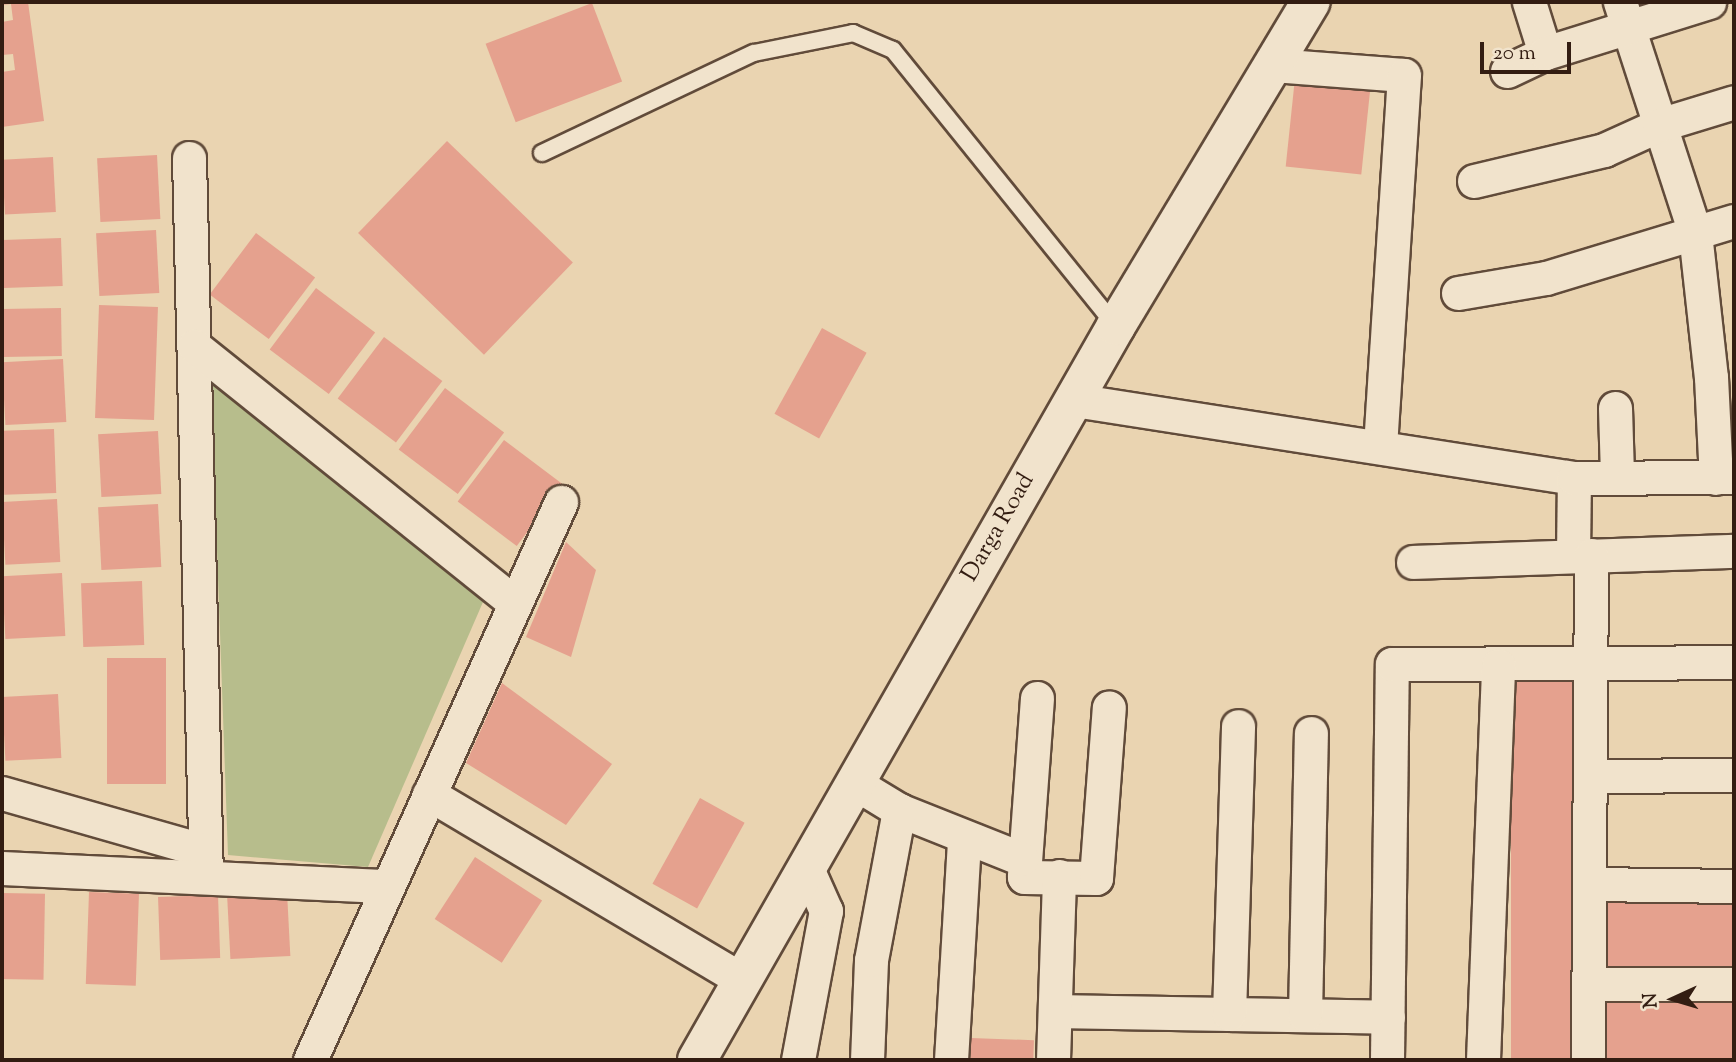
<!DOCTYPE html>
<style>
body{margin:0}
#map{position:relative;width:1736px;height:1062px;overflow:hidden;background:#ead4b1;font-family:"Sorts Mill Goudy",serif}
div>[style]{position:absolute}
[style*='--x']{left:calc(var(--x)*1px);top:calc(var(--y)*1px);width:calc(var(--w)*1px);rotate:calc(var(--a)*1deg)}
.green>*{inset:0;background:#b7bd8c}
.building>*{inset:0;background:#e5a18e;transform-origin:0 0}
.roads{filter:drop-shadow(2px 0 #614b3a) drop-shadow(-2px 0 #614b3a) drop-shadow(0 2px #614b3a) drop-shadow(0 -2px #614b3a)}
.service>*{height:16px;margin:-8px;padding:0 8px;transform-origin:8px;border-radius:8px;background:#f1e3cc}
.minor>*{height:33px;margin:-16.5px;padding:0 16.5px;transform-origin:16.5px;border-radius:16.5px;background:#f1e3cc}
.tertiary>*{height:38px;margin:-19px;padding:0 19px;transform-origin:19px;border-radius:19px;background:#f1e3cc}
span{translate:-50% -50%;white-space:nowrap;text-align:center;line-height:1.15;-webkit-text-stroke:5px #f1e3cc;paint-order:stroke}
.street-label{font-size:24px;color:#331d12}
.frame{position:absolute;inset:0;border:4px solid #331d12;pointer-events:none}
.north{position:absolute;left:1638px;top:964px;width:70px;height:70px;-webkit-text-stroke:5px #f1e3cc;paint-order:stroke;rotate:266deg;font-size:19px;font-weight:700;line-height:28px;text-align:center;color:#331d12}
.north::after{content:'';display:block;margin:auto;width:24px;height:32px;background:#331d12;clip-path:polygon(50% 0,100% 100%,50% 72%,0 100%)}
.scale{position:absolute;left:1480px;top:42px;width:91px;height:32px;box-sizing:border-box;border:4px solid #331d12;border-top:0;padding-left:9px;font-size:21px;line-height:24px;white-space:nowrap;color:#331d12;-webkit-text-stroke:5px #f1e3cc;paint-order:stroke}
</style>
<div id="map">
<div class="green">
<div style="clip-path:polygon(211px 383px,483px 602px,368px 867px,228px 855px)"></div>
</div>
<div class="building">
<div style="clip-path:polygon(2px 2px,28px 2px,44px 121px,2px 127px,2px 72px,15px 70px,13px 54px,2px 55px,2px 22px,13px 20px,11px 4px,2px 5px)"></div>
<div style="left:592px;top:3px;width:84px;height:114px;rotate:69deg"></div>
<div style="left:1295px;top:78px;width:76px;height:89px;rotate:6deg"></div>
<div style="left:447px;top:141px;width:175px;height:128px;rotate:44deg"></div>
<div style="left:157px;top:155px;width:64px;height:60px;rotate:87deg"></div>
<div style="left:53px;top:157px;width:55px;height:51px;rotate:87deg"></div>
<div style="left:156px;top:230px;width:63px;height:60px;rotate:87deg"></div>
<div style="left:256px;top:233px;width:74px;height:77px;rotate:37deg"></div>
<div style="left:61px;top:238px;width:48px;height:59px;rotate:88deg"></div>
<div style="left:316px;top:288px;width:74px;height:77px;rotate:37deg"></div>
<div style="left:99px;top:305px;width:59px;height:113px;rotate:2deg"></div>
<div style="left:61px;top:308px;width:48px;height:59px;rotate:89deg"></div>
<div style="left:822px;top:328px;width:51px;height:98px;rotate:29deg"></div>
<div style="left:384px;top:337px;width:73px;height:77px;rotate:37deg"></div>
<div style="left:63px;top:359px;width:63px;height:61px;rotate:87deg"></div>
<div style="left:445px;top:388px;width:74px;height:77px;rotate:37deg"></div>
<div style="left:54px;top:429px;width:64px;height:52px;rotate:88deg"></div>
<div style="left:158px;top:431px;width:63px;height:60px;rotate:87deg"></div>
<div style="left:504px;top:440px;width:74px;height:77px;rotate:37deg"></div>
<div style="left:57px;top:499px;width:63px;height:55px;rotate:87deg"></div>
<div style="left:158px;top:504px;width:63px;height:60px;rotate:87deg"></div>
<div style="clip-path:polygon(566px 542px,596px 570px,571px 657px,526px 637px)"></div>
<div style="left:62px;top:573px;width:63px;height:60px;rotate:87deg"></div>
<div style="left:142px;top:581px;width:64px;height:61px;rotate:88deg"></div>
<div style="left:166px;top:658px;width:126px;height:59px;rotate:90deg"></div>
<div style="left:1511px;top:682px;width:68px;height:378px"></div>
<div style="clip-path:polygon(502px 683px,612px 764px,566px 825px,466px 763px)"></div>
<div style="left:58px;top:694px;width:64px;height:56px;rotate:87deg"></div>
<div style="left:700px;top:798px;width:51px;height:98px;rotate:29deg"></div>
<div style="left:475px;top:857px;width:80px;height:74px;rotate:33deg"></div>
<div style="left:89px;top:892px;width:50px;height:92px;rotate:2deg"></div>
<div style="left:287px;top:892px;width:64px;height:60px;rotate:87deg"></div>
<div style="left:2px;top:893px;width:43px;height:86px;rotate:1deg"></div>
<div style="left:218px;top:895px;width:63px;height:60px;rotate:88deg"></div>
<div style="left:1734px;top:901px;width:69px;height:129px;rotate:90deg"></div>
<div style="left:1604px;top:1002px;width:130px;height:58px"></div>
<div style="left:971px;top:1038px;width:63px;height:22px;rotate:2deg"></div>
</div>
<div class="roads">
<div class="service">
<div style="--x:542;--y:153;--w:234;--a:-25.3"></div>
<div style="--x:754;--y:53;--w:101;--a:-11.4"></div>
<div style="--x:853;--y:33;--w:43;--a:23"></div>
<div style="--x:893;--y:50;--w:353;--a:51.1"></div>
</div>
<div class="minor">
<div style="--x:1529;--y:2;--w:53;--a:72.6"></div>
<div style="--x:1620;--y:2;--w:243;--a:72"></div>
<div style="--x:1695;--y:233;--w:145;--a:83.7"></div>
<div style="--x:1711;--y:377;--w:101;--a:87.2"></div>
<div style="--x:1273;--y:65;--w:131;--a:4.4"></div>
<div style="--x:1404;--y:75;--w:373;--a:93.7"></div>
<div style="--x:1507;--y:71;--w:42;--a:-25.3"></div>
<div style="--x:1545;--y:53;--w:172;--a:-17.3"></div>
<div style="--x:189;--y:158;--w:719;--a:88.65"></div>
<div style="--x:1474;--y:181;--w:134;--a:-13.4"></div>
<div style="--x:1604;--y:150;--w:60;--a:-24.4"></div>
<div style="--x:1659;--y:125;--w:78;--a:-17"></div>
<div style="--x:1458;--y:293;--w:89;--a:-9.7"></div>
<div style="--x:1546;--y:278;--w:196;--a:-16.9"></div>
<div style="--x:194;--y:346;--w:411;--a:38.7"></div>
<div style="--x:1074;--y:400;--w:506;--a:8.87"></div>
<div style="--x:1615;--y:408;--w:69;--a:88.3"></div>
<div style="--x:1573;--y:556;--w:78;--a:-89.3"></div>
<div style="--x:1574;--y:478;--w:160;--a:-0.4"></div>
<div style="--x:1413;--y:562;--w:321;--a:-2"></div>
<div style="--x:1037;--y:698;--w:179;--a:94.2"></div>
<div style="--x:1024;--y:877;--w:72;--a:0.8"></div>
<div style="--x:1096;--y:878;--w:171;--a:-85.7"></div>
<div style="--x:1592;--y:776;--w:142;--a:-0.4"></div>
<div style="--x:853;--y:782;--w:54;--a:31.3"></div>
<div style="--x:899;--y:810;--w:132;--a:21.7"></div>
<div style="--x:2;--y:793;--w:211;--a:15.9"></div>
<div style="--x:429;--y:794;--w:364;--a:30.7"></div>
<div style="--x:2;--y:868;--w:386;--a:2.7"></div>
<div style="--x:1591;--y:884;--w:143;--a:0.8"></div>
<div style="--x:1589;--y:984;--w:145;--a:0"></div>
<div style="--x:1055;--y:1011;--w:333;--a:1"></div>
<div style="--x:1229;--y:1014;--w:288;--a:-88.2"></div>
<div style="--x:1305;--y:1015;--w:282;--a:-88.8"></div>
<div style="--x:310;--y:1060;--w:612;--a:-65.78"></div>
<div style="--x:798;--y:1060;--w:152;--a:-79.4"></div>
<div style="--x:826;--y:911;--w:49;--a:-114"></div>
<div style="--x:867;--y:1060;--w:100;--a:-87.7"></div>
<div style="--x:871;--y:960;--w:153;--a:-79.4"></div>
<div style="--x:951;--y:1060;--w:222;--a:-86.6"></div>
<div style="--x:1053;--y:1060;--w:184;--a:-88.1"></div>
<div style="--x:1387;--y:1060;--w:396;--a:-89.3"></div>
<div style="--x:1392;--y:664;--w:342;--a:-0.3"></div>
<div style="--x:1483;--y:1060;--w:395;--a:-87.8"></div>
<div style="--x:1588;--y:1060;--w:505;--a:-89.66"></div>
</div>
<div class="tertiary">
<div style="--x:697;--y:1060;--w:845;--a:-60.28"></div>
<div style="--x:1116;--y:326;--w:378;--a:-59"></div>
</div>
</div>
<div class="street-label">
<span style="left:999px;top:528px;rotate:-60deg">Darga Road</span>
</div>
<div class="frame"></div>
<div class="north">N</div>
<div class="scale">20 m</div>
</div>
